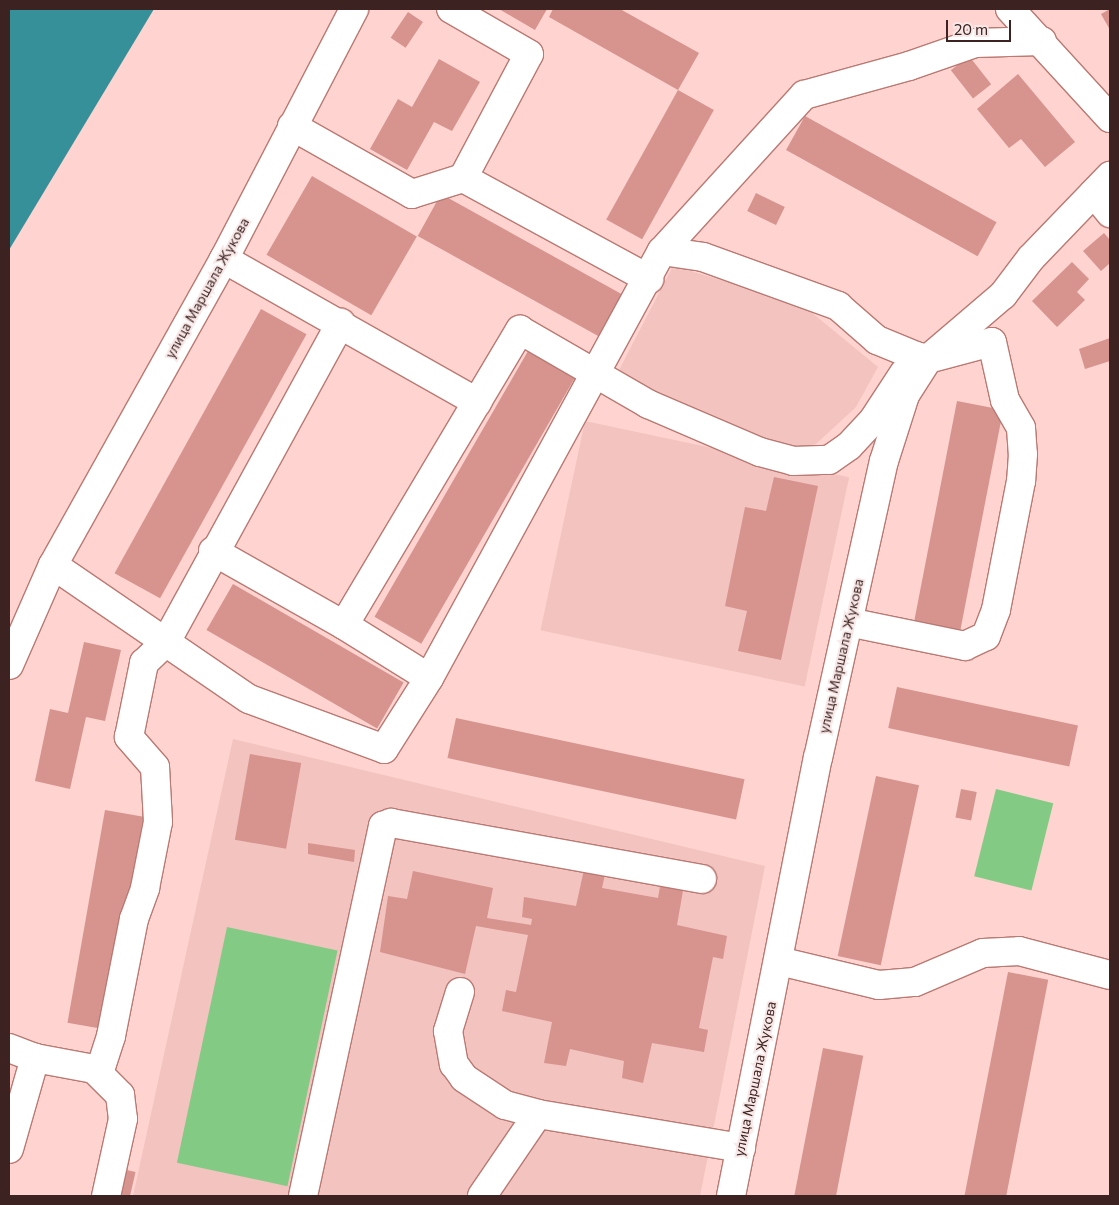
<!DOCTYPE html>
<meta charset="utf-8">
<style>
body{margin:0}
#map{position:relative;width:1119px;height:1205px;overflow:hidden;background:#ffd3cf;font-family:Commissioner,sans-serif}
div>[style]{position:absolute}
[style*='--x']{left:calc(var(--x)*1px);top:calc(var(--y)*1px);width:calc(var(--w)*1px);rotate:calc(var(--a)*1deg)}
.built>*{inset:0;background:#f3c3bf;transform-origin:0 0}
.green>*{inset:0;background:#83cb85;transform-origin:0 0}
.water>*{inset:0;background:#359099}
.building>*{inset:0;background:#d7938d;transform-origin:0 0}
.roads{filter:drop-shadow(1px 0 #ba7973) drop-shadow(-1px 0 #ba7973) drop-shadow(0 1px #ba7973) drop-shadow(0 -1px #ba7973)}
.minor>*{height:28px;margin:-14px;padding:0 14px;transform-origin:14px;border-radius:14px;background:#fff}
.major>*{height:28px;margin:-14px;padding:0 14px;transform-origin:14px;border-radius:14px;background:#fff}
span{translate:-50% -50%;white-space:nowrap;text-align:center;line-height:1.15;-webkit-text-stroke:4px #f7e8e7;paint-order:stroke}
.street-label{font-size:14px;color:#3c2220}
.frame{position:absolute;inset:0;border:10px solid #3c2220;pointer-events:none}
.scale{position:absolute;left:946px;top:20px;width:65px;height:22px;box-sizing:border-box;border:2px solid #3c2220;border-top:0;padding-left:6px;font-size:15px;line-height:18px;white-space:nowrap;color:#3c2220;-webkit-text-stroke:4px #f7e8e7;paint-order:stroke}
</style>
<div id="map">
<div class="built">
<div style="clip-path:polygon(673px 266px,800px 303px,878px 367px,856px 407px,816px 444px,796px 450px,729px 435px,618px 372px)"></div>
<div style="left:585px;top:421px;width:270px;height:214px;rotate:12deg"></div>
<div style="clip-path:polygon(233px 739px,765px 866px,700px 1196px,133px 1196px)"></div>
</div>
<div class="green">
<div style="left:996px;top:789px;width:59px;height:90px;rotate:14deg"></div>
<div style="left:227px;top:927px;width:113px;height:241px;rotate:12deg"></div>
</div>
<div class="water">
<div style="clip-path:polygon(9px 9px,154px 9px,9px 250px)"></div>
</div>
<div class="building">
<div style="clip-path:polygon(499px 9px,547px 9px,535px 30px)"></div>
<div style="clip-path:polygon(553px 9px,620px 9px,699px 53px,678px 90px,549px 17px)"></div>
<div style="clip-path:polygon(1110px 9px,1110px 30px,1101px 14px)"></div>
<div style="left:408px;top:12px;width:18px;height:31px;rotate:34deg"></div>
<div style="left:969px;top:56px;width:36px;height:23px;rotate:52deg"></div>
<div style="clip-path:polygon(439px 59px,480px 82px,452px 131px,434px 122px,407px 170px,370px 149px,398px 99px,412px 107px)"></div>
<div style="clip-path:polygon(1018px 74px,1075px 142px,1045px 167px,1021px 139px,1009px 148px,977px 109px)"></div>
<div style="left:678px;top:90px;width:41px;height:148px;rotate:29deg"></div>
<div style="left:805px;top:116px;width:219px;height:39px;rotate:29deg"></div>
<div style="left:312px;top:176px;width:121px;height:91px;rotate:30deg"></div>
<div style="left:756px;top:193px;width:32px;height:20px;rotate:26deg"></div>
<div style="left:441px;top:194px;width:213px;height:48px;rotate:29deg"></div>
<div style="clip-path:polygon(1104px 233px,1110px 240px,1110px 263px,1101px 271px,1083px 251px)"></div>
<div style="clip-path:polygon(1072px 262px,1089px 279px,1077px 292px,1085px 300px,1057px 327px,1032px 301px)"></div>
<div style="left:261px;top:309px;width:52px;height:302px;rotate:29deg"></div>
<div style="clip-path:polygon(1110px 338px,1110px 361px,1085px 369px,1079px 349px)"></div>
<div style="left:528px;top:351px;width:54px;height:307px;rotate:30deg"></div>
<div style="left:957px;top:401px;width:47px;height:231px;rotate:11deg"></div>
<div style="clip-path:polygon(774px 477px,818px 486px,781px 660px,738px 651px,747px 611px,725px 606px,745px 507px,766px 511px)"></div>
<div style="left:233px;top:584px;width:197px;height:53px;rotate:30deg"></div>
<div style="clip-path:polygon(84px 642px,121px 650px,105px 721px,86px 717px,70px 789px,35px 781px,50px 709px,68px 713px)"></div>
<div style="left:897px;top:687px;width:185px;height:42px;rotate:12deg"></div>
<div style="left:456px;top:718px;width:295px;height:41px;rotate:12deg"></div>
<div style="left:250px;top:754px;width:52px;height:87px;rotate:10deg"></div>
<div style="left:876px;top:776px;width:44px;height:184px;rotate:12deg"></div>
<div style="left:961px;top:789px;width:16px;height:29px;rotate:11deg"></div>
<div style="left:105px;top:810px;width:39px;height:216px;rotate:10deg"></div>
<div style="clip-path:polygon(308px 843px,355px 850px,354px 862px,308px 854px)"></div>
<div style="clip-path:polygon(585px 865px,606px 870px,602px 888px,658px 898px,661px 881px,684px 885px,677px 925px,727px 936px,723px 959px,713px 957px,699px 1028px,708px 1030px,704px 1052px,652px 1043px,643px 1083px,622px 1078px,624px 1061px,570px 1049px,566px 1066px,544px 1063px,552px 1022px,502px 1011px,506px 990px,516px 992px,528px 935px,476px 926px,465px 974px,380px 952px,388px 896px,407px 899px,413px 871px,493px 888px,487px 918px,531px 925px,532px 919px,522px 917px,524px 897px,576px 906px)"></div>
<div style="left:1008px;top:972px;width:41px;height:229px;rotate:11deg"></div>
<div style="left:823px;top:1048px;width:41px;height:151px;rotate:11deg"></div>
<div style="left:118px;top:1168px;width:18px;height:27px;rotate:13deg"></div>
</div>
<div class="roads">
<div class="minor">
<div style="--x:292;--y:126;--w:138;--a:29.5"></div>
<div style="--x:412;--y:194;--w:53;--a:-17.4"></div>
<div style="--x:463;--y:178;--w:140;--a:-62"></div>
<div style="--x:529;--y:54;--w:90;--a:-150"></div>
<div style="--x:463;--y:178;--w:212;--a:28.5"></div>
<div style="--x:1094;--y:193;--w:26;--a:51"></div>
<div style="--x:662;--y:251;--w:211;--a:-47.7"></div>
<div style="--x:804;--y:95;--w:109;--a:-15.4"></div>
<div style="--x:909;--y:66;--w:70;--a:-19.2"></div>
<div style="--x:975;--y:43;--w:67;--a:-1.7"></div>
<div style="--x:224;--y:259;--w:291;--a:29.5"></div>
<div style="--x:213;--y:551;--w:150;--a:29.5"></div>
<div style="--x:344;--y:625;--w:100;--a:31.9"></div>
<div style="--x:53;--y:565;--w:237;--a:34.4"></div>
<div style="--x:249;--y:699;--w:144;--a:20.3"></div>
<div style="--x:384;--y:749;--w:84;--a:-57.6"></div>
<div style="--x:429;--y:678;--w:486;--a:-61.4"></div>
<div style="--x:662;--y:251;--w:41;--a:8.3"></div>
<div style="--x:703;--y:257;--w:144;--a:19.9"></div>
<div style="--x:838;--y:306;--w:52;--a:41.1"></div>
<div style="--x:877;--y:340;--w:42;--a:22.3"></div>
<div style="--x:916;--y:356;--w:12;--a:14"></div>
<div style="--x:928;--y:359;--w:66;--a:-14.9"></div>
<div style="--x:992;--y:342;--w:59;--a:77.4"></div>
<div style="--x:1005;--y:400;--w:32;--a:60"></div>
<div style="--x:1021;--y:428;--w:26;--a:86"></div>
<div style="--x:1023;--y:454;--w:27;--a:94"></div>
<div style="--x:1021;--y:481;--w:131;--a:101"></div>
<div style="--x:996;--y:610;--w:28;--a:111"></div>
<div style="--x:986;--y:636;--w:23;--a:155"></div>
<div style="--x:965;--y:646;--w:119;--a:-168.4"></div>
<div style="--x:344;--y:625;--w:344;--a:-59.2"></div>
<div style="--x:520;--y:330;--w:148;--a:30"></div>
<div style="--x:648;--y:404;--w:122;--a:23.2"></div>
<div style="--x:760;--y:452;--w:34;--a:15"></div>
<div style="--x:793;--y:461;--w:36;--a:-2"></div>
<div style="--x:829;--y:460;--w:24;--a:-35"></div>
<div style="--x:849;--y:446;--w:37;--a:-47"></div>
<div style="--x:874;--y:419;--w:55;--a:-56.9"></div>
<div style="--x:9;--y:665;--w:109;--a:-66.3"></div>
<div style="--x:53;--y:565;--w:351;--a:-60.8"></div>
<div style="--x:224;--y:259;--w:282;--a:-62.5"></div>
<div style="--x:779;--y:961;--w:103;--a:13.5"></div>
<div style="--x:879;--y:985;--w:36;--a:-5"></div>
<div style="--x:915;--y:982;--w:74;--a:-23.1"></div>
<div style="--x:983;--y:953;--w:36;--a:-3"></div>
<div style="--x:1019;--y:951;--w:94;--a:14.8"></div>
<div style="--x:460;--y:992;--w:41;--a:107.1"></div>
<div style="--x:448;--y:1031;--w:34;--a:80"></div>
<div style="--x:454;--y:1064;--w:17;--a:54"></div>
<div style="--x:464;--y:1078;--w:49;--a:33.4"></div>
<div style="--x:505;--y:1105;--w:34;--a:15"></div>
<div style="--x:538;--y:1114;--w:206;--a:9.5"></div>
<div style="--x:9;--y:1048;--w:28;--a:21"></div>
<div style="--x:35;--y:1058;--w:60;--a:10.6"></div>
<div style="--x:94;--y:1069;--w:37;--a:45"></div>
<div style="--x:120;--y:1095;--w:24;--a:83"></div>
<div style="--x:123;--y:1119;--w:79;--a:102.4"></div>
<div style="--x:94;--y:1069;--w:9;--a:-32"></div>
<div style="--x:102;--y:1064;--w:29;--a:-72"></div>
<div style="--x:111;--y:1036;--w:119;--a:-78.9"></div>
<div style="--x:134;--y:919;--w:33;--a:-70"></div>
<div style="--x:145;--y:888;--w:67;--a:-78.9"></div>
<div style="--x:158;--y:822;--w:55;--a:-93.1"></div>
<div style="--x:155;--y:767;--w:40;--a:-131"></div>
<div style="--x:129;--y:737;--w:76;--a:-78.5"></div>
<div style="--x:144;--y:663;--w:30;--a:-44"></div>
<div style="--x:166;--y:642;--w:364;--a:-61.3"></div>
<div style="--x:9;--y:1149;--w:95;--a:-74.1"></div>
<div style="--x:303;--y:1196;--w:379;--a:-77.8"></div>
<div style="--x:383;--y:826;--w:9;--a:-21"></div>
<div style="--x:391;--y:823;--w:316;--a:10.2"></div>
<div style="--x:482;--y:1196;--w:99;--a:-55.7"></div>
<div style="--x:731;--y:1196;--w:447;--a:-78.8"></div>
<div style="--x:818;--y:758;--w:304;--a:-77.5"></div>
<div style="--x:884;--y:461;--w:69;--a:-72.3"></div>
<div style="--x:905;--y:395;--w:43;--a:-57.4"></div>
<div style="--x:928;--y:359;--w:99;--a:-40.5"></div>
<div style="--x:1003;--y:295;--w:46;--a:-52.9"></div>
<div style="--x:1031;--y:258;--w:114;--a:-46.1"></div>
</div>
<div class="major">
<div style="--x:1010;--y:9;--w:148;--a:47.5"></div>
</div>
</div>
<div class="street-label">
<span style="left:207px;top:288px;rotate:-61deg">улица Маршала Жукова</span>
<span style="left:841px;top:656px;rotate:-77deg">улица Маршала Жукова</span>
<span style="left:755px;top:1079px;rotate:-78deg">улица Маршала Жукова</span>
</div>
<div class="frame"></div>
<div class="scale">20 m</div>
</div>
